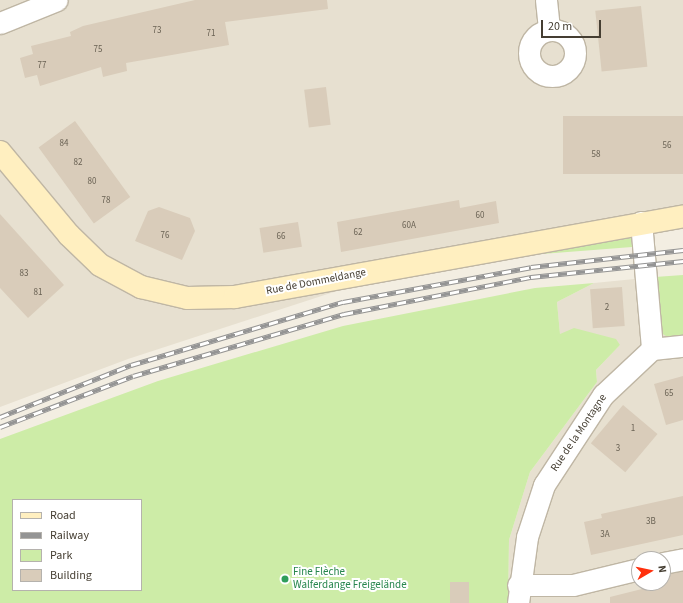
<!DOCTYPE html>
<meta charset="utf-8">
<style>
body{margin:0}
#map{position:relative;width:683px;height:603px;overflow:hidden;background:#f3eee2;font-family:"Source Sans 3",sans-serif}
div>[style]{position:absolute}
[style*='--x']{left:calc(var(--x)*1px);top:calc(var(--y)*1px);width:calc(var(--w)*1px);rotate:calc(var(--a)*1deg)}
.residential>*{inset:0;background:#e7e0d0}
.green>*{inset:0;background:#cdeca7}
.building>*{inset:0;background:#d9ccba;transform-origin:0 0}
.roads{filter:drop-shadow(1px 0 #bfb6a4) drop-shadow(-1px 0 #bfb6a4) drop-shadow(0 1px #bfb6a4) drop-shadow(0 -1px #bfb6a4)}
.street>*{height:21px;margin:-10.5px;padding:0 10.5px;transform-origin:10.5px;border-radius:10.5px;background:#fff}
.street>.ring{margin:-10.5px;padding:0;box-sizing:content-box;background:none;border:21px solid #fff;border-radius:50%}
.secondary>*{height:22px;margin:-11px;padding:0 11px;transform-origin:11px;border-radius:11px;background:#ffefc0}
.rail>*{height:4.5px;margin-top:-2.25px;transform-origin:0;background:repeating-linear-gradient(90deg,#fff 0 9px,#949494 0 18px);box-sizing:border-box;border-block:1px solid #949494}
.dots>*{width:11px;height:11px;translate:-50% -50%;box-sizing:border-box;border:2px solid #fff;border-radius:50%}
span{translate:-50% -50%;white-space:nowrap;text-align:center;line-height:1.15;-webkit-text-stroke:4px #fff;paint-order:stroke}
.number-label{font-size:9px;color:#6a6254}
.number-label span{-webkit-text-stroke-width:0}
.street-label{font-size:11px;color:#453e32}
.leisure-label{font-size:11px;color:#27864d}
.left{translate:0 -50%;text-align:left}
.legend{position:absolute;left:12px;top:499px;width:130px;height:92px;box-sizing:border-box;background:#fff;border:1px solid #b5b2ad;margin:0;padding:5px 7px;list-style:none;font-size:12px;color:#453e32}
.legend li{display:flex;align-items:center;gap:8px;height:20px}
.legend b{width:20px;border:1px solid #b5b2ad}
.north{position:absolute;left:631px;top:551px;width:40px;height:40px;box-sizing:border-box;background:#fff;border:1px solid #b5b2ad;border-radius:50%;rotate:81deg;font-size:11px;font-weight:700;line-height:16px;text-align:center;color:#453e32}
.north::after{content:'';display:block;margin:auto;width:14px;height:18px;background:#ff300d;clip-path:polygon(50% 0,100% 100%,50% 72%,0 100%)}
.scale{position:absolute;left:541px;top:20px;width:60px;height:18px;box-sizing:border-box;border:2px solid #453e32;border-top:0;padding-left:5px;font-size:12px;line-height:14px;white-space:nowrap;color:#453e32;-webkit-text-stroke:3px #fff;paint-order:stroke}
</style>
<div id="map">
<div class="residential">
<div style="clip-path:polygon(0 0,683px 0,683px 229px,631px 236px,340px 290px,128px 359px,0 407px)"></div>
<div style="clip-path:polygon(evenodd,655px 277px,683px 338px,683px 603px,508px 603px,509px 540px,530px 472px,597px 382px,596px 370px,620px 345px,560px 334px,557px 302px,594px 283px,655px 277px,639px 559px,663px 559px,663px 583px,639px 583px,639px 559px)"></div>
</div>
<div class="green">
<div style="clip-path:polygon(631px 236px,632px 247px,529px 255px)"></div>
<div style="clip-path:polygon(683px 275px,683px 338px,673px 340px,661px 333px,655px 277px)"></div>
<div style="clip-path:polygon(evenodd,594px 283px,557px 302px,560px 334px,574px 328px,616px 339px,620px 345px,596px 370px,597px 382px,530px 472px,509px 540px,508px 603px,0 603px,0 439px,158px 381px,343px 326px,535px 288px,594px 283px,13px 500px,141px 500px,141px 590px,13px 590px,13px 500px)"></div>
</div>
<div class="building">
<div style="clip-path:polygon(195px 0,327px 0,328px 9px,225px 22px,229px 45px,126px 63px,127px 71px,103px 77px,101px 67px,40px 86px,37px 75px,25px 78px,20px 58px,33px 54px,31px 46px,71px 36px,70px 32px,83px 26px)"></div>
<div style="left:641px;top:6px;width:61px;height:46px;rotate:84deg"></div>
<div style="left:326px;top:87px;width:38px;height:22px;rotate:83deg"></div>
<div style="left:683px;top:116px;width:58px;height:120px;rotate:90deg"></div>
<div style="left:75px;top:121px;width:94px;height:45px;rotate:54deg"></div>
<div style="clip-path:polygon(459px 200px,460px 208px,496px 201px,499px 223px,341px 252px,337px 222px)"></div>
<div style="clip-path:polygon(159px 207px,190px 218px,195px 231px,182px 260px,135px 241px,148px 211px)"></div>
<div style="clip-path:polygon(0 214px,64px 285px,28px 318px,0 288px)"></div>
<div style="left:298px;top:222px;width:25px;height:39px;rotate:81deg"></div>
<div style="left:622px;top:287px;width:39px;height:32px;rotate:86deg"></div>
<div style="clip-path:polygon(683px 376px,683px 420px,666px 425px,654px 384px)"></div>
<div style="left:623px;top:405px;width:45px;height:50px;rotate:40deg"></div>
<div style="clip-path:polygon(683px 496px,683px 535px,591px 555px,584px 522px,602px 518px,601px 514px)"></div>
<div style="clip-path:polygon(683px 571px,683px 603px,610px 603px,610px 597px,646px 588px,645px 583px,665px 583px,663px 575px)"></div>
<div style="left:450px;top:582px;width:19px;height:21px"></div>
</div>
<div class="roads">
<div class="street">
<div style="--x:546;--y:0;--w:30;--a:84"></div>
<div style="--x:0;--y:23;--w:61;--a:-22"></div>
<div class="ring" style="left:529px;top:30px;width:25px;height:25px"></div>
<div style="--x:641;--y:222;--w:127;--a:85"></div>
<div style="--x:652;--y:349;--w:31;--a:-6"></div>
<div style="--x:663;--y:563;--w:20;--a:-11"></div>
<div style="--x:518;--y:585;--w:55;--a:0"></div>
<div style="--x:573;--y:585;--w:68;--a:-13.6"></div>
<div style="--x:518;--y:603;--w:67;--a:-82.2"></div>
<div style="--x:527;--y:537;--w:55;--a:-71.9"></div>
<div style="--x:544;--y:485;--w:108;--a:-56.8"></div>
<div style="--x:603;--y:395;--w:67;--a:-43.2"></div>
</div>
<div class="secondary">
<div style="--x:0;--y:152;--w:108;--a:50.3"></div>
<div style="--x:69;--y:235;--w:43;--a:44.1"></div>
<div style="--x:100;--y:265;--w:47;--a:28.2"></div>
<div style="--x:141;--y:287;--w:47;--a:13.4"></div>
<div style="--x:187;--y:298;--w:48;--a:-1.2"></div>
<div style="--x:235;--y:297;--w:455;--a:-10.2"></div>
</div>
</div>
<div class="rail">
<div style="--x:0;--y:417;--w:141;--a:-21.7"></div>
<div style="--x:131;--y:365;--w:221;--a:-16.6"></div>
<div style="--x:343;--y:302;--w:191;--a:-10.5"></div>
<div style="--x:531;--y:267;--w:153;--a:-6.4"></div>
<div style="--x:0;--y:427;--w:142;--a:-21"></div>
<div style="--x:133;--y:376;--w:220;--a:-16.4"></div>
<div style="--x:344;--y:314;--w:191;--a:-11.2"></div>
<div style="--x:531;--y:277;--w:153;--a:-6"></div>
</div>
<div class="dots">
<div style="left:285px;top:579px;background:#2e9e5b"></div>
</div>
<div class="number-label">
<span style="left:157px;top:31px">73</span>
<span style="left:211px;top:34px">71</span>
<span style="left:98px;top:50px">75</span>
<span style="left:42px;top:66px">77</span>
<span style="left:64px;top:144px">84</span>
<span style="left:667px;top:146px">56</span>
<span style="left:596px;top:155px">58</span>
<span style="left:78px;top:163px">82</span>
<span style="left:92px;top:182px">80</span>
<span style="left:106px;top:201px">78</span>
<span style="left:480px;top:216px">60</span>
<span style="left:409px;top:226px">60A</span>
<span style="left:358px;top:233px">62</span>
<span style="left:165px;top:236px">76</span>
<span style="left:281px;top:237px">66</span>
<span style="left:24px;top:274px">83</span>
<span style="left:38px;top:293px">81</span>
<span style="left:607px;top:308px">2</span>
<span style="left:669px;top:394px">65</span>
<span style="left:633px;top:429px">1</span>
<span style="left:618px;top:449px">3</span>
<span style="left:651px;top:522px">3B</span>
<span style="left:605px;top:535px">3A</span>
</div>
<div class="street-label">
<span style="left:316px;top:282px;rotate:-11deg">Rue de Dommeldange</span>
<span style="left:579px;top:433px;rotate:-56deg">Rue de la Montagne</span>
</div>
<div class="leisure-label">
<span class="left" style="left:293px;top:579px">Fine Flèche<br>Walferdange Freigelände</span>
</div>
<ul class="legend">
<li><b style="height:5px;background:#ffefc0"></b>Road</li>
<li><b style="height:5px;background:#949494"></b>Railway</li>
<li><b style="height:11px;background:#cdeca7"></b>Park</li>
<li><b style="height:11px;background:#d9ccba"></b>Building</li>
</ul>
<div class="north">N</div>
<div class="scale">20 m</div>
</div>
